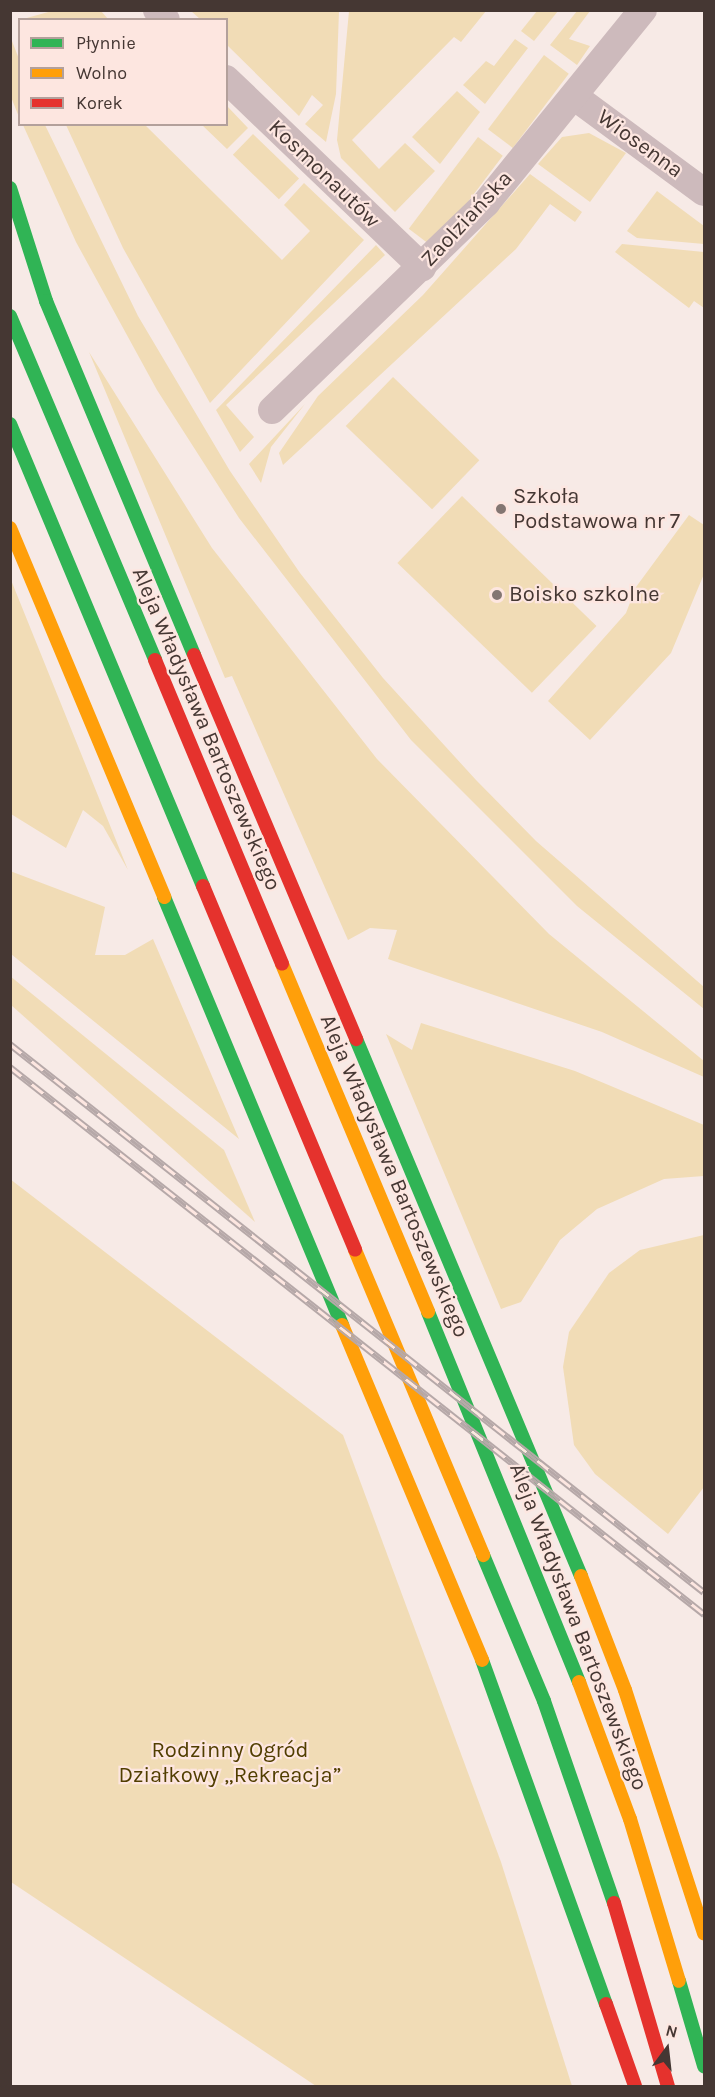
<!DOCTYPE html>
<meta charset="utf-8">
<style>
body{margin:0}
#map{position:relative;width:715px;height:2097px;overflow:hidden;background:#f7eae6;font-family:Karla,sans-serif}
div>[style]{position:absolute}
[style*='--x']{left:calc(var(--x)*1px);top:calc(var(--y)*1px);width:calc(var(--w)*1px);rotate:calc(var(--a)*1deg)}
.green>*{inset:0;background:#f1dcb6;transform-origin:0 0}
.street>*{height:28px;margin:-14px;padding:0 14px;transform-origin:14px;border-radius:14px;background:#cdbabc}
.fast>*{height:14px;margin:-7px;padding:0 7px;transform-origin:7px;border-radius:7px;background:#30b455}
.slow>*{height:14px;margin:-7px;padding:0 7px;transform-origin:7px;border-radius:7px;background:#ff9f0a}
.jam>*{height:14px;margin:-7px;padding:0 7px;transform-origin:7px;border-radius:7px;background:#e5322d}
.rail>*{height:7px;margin-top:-3.5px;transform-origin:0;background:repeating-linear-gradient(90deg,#fde6e0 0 14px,#b6a8a8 0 28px);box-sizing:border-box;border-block:2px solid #b6a8a8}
.dots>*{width:16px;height:16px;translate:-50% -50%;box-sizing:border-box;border:3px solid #fde6e0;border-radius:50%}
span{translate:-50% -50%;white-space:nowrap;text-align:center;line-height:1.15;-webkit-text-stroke:4.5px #fde6e0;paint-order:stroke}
.street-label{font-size:22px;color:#453733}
.poi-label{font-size:22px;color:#453733}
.left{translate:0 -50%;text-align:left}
.park-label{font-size:22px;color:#513e00}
.frame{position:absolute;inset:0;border:12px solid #453733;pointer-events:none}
.legend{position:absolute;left:18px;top:18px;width:210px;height:108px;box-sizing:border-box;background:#fde6e0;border:2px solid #b3a09b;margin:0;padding:8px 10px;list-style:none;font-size:18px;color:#453733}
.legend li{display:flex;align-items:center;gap:12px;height:30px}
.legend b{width:30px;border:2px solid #b3a09b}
.north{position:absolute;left:637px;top:2019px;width:60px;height:60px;-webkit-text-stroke:4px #fde6e0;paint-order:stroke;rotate:15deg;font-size:16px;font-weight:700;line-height:24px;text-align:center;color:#453733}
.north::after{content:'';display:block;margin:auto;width:21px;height:27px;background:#453733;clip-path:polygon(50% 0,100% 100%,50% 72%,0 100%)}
</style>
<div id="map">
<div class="green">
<div style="clip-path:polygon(101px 11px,108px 19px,23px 19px,52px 11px)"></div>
<div style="clip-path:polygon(191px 11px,339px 11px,336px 94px,326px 142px,305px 124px,323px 105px,312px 95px,299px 116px,227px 45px,226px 20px,200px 19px)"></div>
<div style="clip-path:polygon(349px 11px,486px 11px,461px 42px,454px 37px,352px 140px,379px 169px,405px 143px,435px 171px,395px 212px,341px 158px,337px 140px)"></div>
<div style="clip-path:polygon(537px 11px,558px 11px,534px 41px,521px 31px)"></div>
<div style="clip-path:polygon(577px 11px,590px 11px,569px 39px,590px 46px,577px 65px,550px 45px)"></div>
<div style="clip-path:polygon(10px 36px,19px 59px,19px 117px,11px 97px)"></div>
<div style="clip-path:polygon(515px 39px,528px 48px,485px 104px,463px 85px,486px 61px,494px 66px)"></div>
<div style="left:544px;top:55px;width:31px;height:93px;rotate:37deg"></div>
<div style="clip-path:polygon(457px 91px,480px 112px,440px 164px,412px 137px)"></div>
<div style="clip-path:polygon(227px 106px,248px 128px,227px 149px,202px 125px,226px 124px)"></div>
<div style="clip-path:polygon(23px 125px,45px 125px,138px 316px,230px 471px,300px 573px,383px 678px,476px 780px,536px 841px,704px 987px,704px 1009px,577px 906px,411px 740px,239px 518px,157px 390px,76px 242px)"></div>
<div style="clip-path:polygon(66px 125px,145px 125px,282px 260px,310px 231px,284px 205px,304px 183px,364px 240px,210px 403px,123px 248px)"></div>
<div style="clip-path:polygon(589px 133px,626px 153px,590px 202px,538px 164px,562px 137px)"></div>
<div style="left:253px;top:134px;width:64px;height:29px;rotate:44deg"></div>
<div style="left:478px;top:137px;width:31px;height:115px;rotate:37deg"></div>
<div style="clip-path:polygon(530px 174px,582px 212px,575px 222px,550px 204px,516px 249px,283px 465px,279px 453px,318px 396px,423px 295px)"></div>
<div style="clip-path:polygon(657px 191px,704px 226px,704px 244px,637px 238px,627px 231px)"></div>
<div style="clip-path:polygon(622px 244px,704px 252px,704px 308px,694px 301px,689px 308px,615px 252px)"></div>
<div style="clip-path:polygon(376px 245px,385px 255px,226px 405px,254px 437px,240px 452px,216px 410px)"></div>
<div style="clip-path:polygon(89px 352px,212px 548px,377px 759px,549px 934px,704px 1061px,704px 1077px,602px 1032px,388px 959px,397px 930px,370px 928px,348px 940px,232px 676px,225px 678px)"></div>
<div style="left:393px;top:377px;width:120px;height:68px;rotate:44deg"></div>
<div style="clip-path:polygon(305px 404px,271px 447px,261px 483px,249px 464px)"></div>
<div style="left:462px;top:496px;width:187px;height:93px;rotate:44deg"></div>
<div style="clip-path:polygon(689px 515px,704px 525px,704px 574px,671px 653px,590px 740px,548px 701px,626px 613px,636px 587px)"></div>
<div style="clip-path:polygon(11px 580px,128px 870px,103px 826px,83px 810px,66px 848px,11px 814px)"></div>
<div style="clip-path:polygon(10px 871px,105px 907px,95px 955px,125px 955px,153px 939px,239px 1139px,11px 954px)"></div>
<div style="clip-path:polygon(10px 976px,224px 1150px,255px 1222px,11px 1005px)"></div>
<div style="clip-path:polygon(421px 1023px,575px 1071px,704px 1125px,704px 1176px,664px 1179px,597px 1209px,560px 1240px,521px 1302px,501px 1309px,386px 1034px,412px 1050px)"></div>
<div style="clip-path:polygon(10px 1179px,343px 1435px,501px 1862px,572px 2086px,316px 2086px,11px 1882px)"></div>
<div style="clip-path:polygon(704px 1235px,704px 1487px,668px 1534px,595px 1474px,574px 1445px,563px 1367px,569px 1332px,609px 1273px,640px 1250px)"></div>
</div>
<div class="street">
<div style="--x:157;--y:10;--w:13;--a:48"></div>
<div style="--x:226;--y:79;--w:272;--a:43.8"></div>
<div style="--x:575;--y:97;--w:160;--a:36.4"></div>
<div style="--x:272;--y:410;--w:298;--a:-44"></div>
<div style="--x:486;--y:203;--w:249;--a:-50.9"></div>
</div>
<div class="fast">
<div style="--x:10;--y:188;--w:119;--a:72.3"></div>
<div style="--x:46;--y:301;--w:384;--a:67.3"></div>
<div style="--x:10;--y:316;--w:373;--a:67.1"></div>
<div style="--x:10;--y:424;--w:501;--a:67.33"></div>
<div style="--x:164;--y:897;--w:464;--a:67.4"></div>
<div style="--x:356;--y:1039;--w:582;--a:67.27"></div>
<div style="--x:428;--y:1312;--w:400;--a:67.8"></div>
<div style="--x:483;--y:1555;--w:158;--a:67.3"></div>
<div style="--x:544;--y:1701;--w:214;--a:70.9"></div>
<div style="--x:482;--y:1660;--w:366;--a:70.2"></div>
<div style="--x:679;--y:1981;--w:89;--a:73.6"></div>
</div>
<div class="slow">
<div style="--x:10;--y:528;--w:400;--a:67.3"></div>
<div style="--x:282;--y:964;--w:377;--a:67.2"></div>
<div style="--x:355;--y:1250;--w:331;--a:67.2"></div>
<div style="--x:342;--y:1325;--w:363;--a:67.3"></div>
<div style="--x:581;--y:1576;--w:122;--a:68.9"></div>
<div style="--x:625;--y:1690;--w:256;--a:72"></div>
<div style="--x:579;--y:1682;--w:146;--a:69.6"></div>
<div style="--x:630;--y:1819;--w:169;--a:73.2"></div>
</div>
<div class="jam">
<div style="--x:194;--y:655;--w:417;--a:67.1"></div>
<div style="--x:155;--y:660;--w:329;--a:67.3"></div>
<div style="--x:203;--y:886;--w:394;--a:67.3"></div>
<div style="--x:614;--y:1903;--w:191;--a:73.6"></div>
<div style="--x:606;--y:2004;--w:87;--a:70.5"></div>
</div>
<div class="rail">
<div style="--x:10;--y:1044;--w:884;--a:38.3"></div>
<div style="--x:10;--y:1067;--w:884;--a:38.24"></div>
</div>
<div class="dots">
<div style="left:501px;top:509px;background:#837672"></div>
<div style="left:497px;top:595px;background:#837672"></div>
</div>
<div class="street-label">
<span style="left:640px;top:144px;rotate:36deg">Wiosenna</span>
<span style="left:324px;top:174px;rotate:44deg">Kosmonautów</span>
<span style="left:467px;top:219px;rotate:-47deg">Zaolziańska</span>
<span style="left:206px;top:729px;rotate:67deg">Aleja Władysława Bartoszewskiego</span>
<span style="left:394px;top:1176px;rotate:67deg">Aleja Władysława Bartoszewskiego</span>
<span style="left:578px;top:1627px;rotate:69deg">Aleja Władysława Bartoszewskiego</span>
</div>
<div class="poi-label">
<span class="left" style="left:513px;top:509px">Szkoła<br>Podstawowa nr 7</span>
<span class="left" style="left:509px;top:595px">Boisko szkolne</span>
</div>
<div class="park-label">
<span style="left:230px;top:1763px">Rodzinny Ogród<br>Działkowy „Rekreacja”</span>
</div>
<div class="frame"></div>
<ul class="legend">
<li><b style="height:8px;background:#30b455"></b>Płynnie</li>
<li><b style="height:8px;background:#ff9f0a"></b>Wolno</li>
<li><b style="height:8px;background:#e5322d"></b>Korek</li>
</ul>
<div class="north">N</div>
</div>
